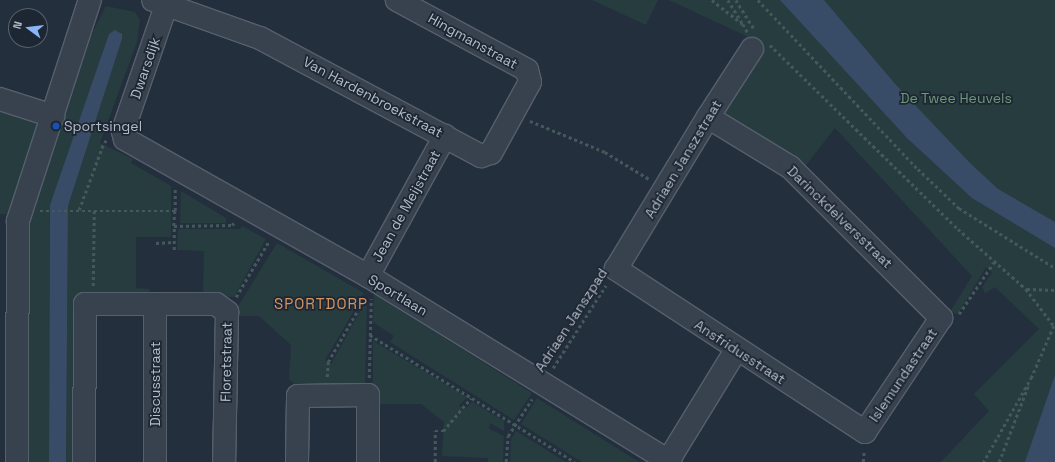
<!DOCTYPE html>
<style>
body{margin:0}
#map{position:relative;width:1055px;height:462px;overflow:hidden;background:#242f3e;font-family:"Space Grotesk",sans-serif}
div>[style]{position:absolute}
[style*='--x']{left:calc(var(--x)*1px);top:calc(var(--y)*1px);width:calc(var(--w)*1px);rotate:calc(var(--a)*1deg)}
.green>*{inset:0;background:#263c3f}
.water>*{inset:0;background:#394c67}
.path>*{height:2.5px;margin-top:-1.25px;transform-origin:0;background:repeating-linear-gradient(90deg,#44595c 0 3px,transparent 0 6px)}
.roads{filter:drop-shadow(1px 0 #565f6c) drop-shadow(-1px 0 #565f6c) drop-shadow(0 1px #565f6c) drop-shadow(0 -1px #565f6c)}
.minor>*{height:22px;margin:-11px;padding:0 11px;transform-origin:11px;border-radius:11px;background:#38414e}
.dots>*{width:11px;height:11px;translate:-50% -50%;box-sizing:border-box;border:2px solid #1d2633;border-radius:50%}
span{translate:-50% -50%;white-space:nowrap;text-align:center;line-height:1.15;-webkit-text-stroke:3.5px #1d2633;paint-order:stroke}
.street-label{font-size:14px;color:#b4bcc9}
.park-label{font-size:14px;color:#6b9a76}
.poi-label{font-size:14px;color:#b4bcc9}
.left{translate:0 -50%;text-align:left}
.neighbourhood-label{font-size:15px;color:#d59563;letter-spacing:1px}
.north{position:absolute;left:8px;top:8px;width:40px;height:40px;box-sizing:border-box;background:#1d2633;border:1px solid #59626f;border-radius:50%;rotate:285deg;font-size:11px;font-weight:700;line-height:16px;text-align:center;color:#b4bcc9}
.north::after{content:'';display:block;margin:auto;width:14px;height:18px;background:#8ab4f8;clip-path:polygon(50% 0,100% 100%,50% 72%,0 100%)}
</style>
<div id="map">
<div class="green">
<div style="clip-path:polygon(592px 0,658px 0,646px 25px)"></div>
<div style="clip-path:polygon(669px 0,1055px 0,1055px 462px,941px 462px,989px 411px,974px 394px,1039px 329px,995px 287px,985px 293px,982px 287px,992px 272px,986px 267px,958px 314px,950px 312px,972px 276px,835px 128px,803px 169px,726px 117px,725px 110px,760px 49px,744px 35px)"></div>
<div style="clip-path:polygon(106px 6px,135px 12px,140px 20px,137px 42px,100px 143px,133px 159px,131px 163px,171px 186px,171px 237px,136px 237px,136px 288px,149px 289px,149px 296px,80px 296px,78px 462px,66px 462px,68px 206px,122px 39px,119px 32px,50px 205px,49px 462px,25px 462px,27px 223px,91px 36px)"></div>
<div style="clip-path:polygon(0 109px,43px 124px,13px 214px,0 214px)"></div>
<div style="clip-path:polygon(181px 191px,226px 218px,226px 223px,180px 223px)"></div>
<div style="clip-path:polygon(242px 226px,266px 239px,234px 297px,203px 296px,204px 251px,177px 250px,178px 229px,240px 229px)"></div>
<div style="clip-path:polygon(277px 243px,364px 293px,325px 360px,331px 364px,367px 299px,365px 389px,299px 388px,289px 379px,291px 345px,259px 316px,232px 316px)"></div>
<div style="clip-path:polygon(374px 294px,532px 393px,514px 420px,390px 342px,394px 336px,373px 322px)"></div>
<div style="clip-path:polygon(373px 341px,467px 397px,459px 406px,465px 409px,472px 402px,504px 421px,504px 431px,490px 423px,489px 429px,504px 436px,503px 462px,488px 462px,488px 458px,442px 456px,444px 422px,421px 404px,373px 404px)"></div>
<div style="clip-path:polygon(537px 398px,639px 462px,582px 462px,521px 424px)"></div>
<div style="clip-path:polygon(516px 431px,566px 462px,510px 462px,511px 439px)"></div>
</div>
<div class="water">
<div style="clip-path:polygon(780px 0,824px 0,896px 85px,970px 163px,998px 189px,1055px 222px,1055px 248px,972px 198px,907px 138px)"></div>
<div style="clip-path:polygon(115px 30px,122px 34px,122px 39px,68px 206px,66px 462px,49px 462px,50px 205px,109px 34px)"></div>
<div style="clip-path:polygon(1055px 375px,1055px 462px,1025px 462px)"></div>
</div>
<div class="path">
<div style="--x:712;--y:0;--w:39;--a:38"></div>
<div style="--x:743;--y:24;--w:10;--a:61"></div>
<div style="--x:728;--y:0;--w:26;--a:58"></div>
<div style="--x:736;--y:0;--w:36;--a:58"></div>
<div style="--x:758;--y:0;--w:233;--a:46.6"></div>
<div style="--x:918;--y:169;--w:57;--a:43.6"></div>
<div style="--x:959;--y:208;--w:113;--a:32"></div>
<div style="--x:770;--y:45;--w:263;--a:44.4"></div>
<div style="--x:958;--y:229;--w:91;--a:41.4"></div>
<div style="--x:1026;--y:289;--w:46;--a:52.9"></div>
<div style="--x:1054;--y:326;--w:56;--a:113.3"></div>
<div style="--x:1032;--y:377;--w:98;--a:119.5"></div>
<div style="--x:530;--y:121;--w:81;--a:22.5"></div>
<div style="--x:605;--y:152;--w:52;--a:31.5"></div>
<div style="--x:79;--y:210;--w:72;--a:-69.8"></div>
<div style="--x:104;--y:142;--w:4;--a:-27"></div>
<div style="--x:40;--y:211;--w:135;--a:0"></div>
<div style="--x:175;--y:211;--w:23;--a:-90"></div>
<div style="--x:175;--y:211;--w:15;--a:94"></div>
<div style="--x:174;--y:226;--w:58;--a:-1"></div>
<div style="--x:232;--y:225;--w:4;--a:-45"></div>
<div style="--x:156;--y:243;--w:18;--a:-3"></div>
<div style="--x:174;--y:250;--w:24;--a:-90"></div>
<div style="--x:93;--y:286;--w:75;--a:-89.2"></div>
<div style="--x:1027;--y:289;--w:28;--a:2"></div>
<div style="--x:236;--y:297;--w:65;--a:-59.5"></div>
<div style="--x:959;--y:314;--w:63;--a:-56.1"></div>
<div style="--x:370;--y:335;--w:241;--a:31.8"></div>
<div style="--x:553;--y:368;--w:98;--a:-57.4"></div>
<div style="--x:327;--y:377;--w:15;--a:-86"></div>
<div style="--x:328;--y:362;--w:76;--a:-60.1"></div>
<div style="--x:369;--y:378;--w:79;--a:-88.5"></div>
<div style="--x:435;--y:462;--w:31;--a:-90"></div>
<div style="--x:435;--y:431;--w:8;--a:0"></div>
<div style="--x:443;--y:431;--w:43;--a:-49.7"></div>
<div style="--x:506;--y:462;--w:26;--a:-86"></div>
<div style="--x:508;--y:436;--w:44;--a:-57"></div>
<div style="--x:863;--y:462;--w:12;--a:-85"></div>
<div style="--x:999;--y:462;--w:81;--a:-69.1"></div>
</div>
<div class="roads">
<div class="minor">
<div style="--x:153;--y:0;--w:114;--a:19.6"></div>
<div style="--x:260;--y:38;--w:251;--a:28.1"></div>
<div style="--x:481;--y:156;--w:10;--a:-17"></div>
<div style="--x:491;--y:153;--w:81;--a:-61.2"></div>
<div style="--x:530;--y:82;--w:12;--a:-104"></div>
<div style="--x:527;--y:70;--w:148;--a:-151.7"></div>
<div style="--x:168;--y:0;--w:139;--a:109"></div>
<div style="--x:123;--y:131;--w:8;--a:76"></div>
<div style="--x:125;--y:139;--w:279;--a:29.4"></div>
<div style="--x:368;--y:276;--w:355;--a:31.6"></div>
<div style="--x:0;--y:99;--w:56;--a:17.8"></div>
<div style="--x:708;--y:117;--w:96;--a:31.4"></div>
<div style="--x:790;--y:167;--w:214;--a:45"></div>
<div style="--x:941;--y:318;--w:137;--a:123.7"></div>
<div style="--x:865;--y:432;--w:298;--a:-146.8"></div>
<div style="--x:616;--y:269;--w:178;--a:-58.8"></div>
<div style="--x:708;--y:117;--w:81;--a:-57.1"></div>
<div style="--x:368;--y:276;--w:160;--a:-61.2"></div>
<div style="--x:668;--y:461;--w:130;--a:-58.5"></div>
<div style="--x:17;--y:462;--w:241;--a:-89.8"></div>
<div style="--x:18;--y:221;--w:232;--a:-72"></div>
<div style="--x:84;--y:462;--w:158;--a:-89.6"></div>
<div style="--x:85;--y:304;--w:131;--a:0"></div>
<div style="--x:216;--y:304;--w:14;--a:36"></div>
<div style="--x:227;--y:312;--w:150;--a:91.1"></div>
<div style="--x:155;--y:462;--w:157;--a:-90"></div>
<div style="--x:297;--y:462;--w:66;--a:-89.1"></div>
<div style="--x:298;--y:396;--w:70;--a:-0.8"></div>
<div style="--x:368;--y:395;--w:67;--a:90"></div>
</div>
</div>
<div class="dots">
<div style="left:56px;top:126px;background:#1a4fb4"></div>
</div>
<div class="street-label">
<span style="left:473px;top:41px;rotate:29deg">Hingmanstraat</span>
<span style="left:145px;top:68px;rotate:-71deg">Dwarsdijk</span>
<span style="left:373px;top:97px;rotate:28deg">Van Hardenbroekstraat</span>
<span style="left:683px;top:159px;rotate:-59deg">Adriaen Janszstraat</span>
<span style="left:406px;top:206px;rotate:-61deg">Jean de Meijstraat</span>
<span style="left:840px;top:217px;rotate:44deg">Darinckdelversstraat</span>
<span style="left:398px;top:295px;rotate:31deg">Sportlaan</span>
<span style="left:571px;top:320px;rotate:-57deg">Adriaen Janszpad</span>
<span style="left:740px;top:352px;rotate:33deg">Ansfridusstraat</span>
<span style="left:226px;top:362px;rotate:-89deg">Floretstraat</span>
<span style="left:903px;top:375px;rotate:-56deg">Islemundastraat</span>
<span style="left:155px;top:384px;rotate:-90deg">Discusstraat</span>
</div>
<div class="park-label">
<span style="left:956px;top:98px">De Twee Heuvels</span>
</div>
<div class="poi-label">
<span class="left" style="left:64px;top:126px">Sportsingel</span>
</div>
<div class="neighbourhood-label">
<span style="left:321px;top:304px">SPORTDORP</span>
</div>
<div class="north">N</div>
</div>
